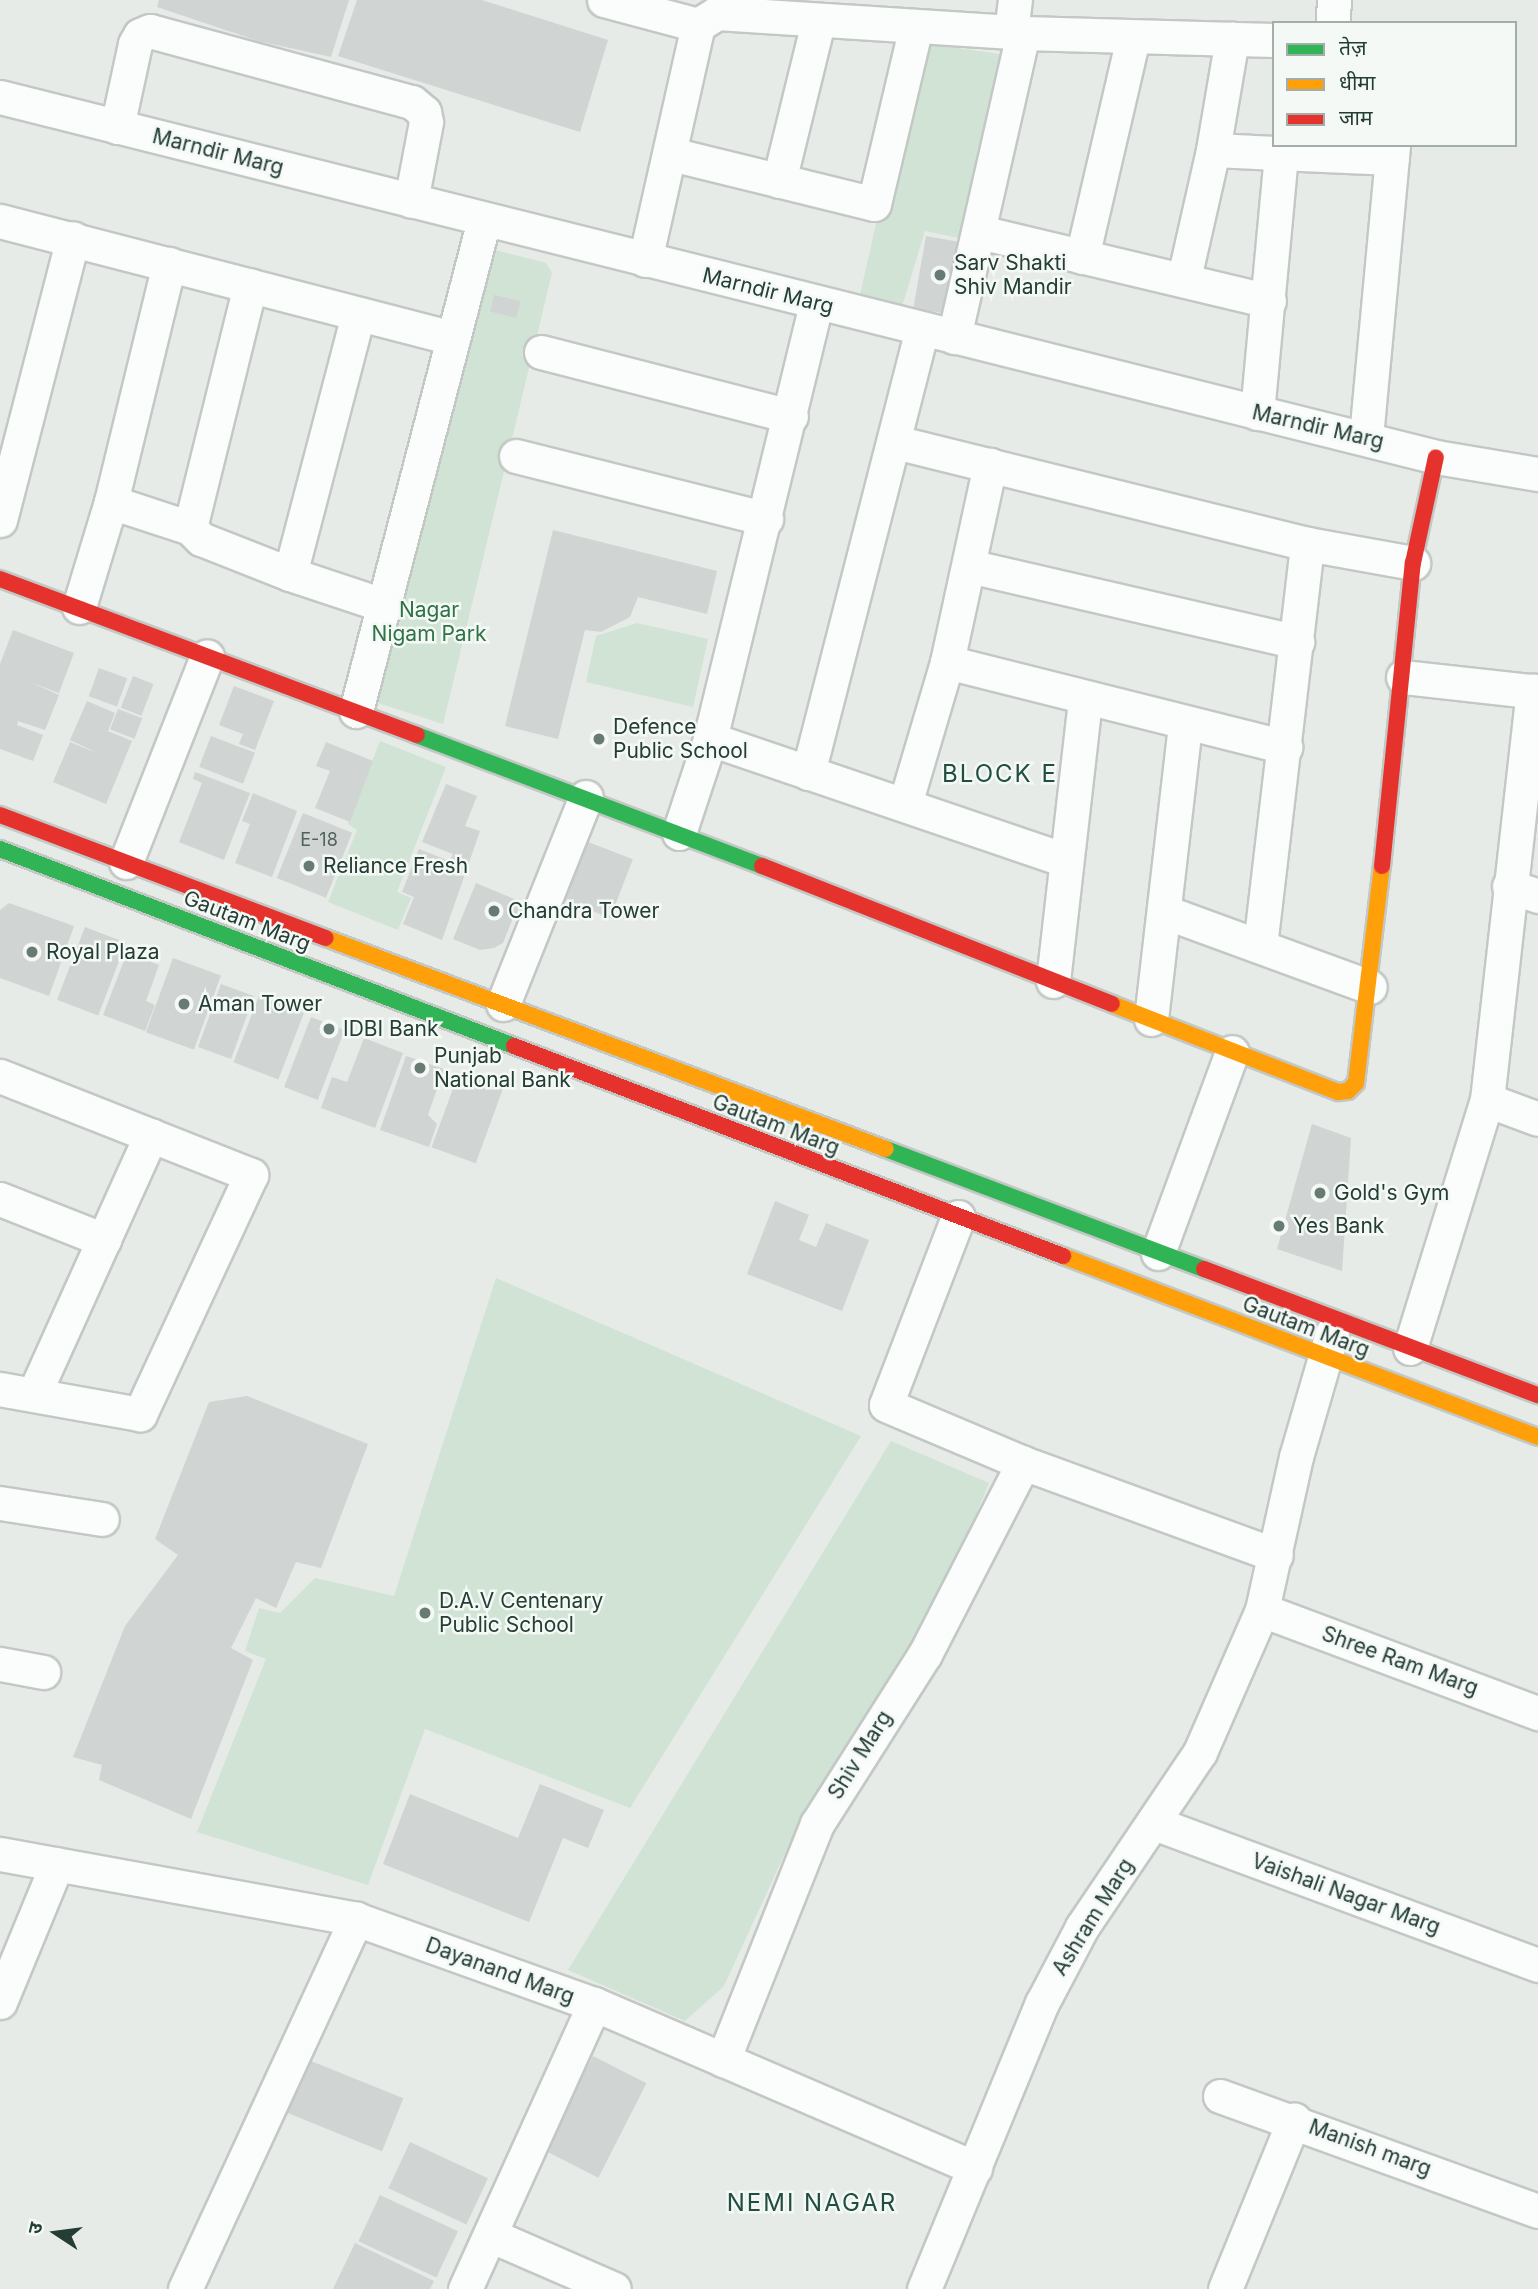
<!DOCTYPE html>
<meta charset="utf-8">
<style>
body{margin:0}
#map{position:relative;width:1538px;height:2289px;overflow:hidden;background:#e6ebe8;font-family:Inter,"Noto Sans Devanagari",sans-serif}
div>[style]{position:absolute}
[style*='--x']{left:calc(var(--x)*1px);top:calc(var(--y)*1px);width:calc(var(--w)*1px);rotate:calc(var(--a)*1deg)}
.green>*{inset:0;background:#d0e3d4}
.building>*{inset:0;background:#d0d4d2;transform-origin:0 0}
.roads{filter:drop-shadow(2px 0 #c3c8c5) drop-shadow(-2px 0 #c3c8c5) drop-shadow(0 2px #c3c8c5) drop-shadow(0 -2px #c3c8c5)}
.street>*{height:33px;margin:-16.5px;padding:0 16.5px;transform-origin:16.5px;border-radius:16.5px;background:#fbfcfc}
.fast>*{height:16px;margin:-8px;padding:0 8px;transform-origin:8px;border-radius:8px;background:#30b455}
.slow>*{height:16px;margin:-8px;padding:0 8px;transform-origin:8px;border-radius:8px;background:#ff9f0a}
.jam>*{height:16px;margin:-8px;padding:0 8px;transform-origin:8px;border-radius:8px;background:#e5322d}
.dots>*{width:19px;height:19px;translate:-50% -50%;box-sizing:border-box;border:4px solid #f4f9f6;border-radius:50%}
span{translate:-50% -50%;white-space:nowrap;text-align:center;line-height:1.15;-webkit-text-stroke:5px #f4f9f6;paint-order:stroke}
.number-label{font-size:18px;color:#4f635c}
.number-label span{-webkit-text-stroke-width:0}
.street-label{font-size:21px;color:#243d35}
.poi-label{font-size:21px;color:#243d35}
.left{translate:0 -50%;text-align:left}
.park-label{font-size:21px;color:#307346}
.quarter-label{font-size:24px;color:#204f41;letter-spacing:2px}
.legend{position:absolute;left:1272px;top:21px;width:245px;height:126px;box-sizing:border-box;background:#f4f9f6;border:2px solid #a1aea9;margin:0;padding:9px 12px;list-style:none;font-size:21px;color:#243d35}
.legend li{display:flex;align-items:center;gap:14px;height:35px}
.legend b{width:35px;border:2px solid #a1aea9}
.north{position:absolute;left:21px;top:2198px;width:70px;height:70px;-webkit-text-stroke:5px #f4f9f6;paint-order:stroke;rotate:283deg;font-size:19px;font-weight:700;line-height:28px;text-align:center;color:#243d35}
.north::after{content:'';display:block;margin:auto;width:24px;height:32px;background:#243d35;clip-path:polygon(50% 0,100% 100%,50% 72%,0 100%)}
</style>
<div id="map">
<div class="green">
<div style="clip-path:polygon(917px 42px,1013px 56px,973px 241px,925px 231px,901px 310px,859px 299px)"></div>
<div style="clip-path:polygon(484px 247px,546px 263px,552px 273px,443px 724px,372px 701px)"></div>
<div style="clip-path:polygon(637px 623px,708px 639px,693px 707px,586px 682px,596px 636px)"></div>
<div style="clip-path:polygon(380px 741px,446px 767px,397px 892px,411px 898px,398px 930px,328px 902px,357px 830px,348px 824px)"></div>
<div style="clip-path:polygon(496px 1278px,861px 1436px,630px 1808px,425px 1729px,368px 1885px,197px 1832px,266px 1659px,245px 1651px,259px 1608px,280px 1613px,315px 1578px,394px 1596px)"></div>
<div style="clip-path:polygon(891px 1441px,989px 1483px,938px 1606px,807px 1805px,724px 1986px,685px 2021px,568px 1970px)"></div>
</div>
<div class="building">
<div style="clip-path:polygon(159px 0,349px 0,331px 57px,258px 41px,157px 7px)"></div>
<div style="clip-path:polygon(357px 0,482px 0,608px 40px,580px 132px,338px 56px)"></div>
<div style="left:926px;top:236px;width:47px;height:73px;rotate:10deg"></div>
<div style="left:494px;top:295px;width:27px;height:17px;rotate:13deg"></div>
<div style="clip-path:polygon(553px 530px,717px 571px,707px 614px,638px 597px,630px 617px,601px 632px,585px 630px,558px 739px,505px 726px)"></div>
<div style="clip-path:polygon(13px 630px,74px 653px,59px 693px,32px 683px,59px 695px,45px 730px,18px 721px,17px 725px,43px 735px,33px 761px,0 749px,0 664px)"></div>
<div style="left:99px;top:668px;width:30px;height:30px;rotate:20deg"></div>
<div style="left:133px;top:676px;width:22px;height:34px;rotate:21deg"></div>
<div style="clip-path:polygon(234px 686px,274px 701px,255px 750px,239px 744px,243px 734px,219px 725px)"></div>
<div style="clip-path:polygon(87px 701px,115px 713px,108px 731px,132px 741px,106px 804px,53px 782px,70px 742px,99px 754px,70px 740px)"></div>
<div style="left:118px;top:709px;width:26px;height:22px;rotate:21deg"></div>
<div style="left:211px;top:736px;width:47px;height:33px;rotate:21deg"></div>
<div style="clip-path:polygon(326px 742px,373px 761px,350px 822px,315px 808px,330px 771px,316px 766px)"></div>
<div style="clip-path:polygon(195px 772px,250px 793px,224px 860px,179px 842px,202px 783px,193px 779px)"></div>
<div style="clip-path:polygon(446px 784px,477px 796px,465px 826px,480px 831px,442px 940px,403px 924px,414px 897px,402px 892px,419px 849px,449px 861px,453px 854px,422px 842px)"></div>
<div style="clip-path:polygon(253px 793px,297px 811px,272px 877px,235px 863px,250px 824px,242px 821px)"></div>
<div style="left:303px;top:813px;width:53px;height:70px;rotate:22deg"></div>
<div style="left:588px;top:842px;width:48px;height:63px;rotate:21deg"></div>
<div style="clip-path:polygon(476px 883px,526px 904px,519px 921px,513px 918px,503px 943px,494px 948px,480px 950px,453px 939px)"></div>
<div style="clip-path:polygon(9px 903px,74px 926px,49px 996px,0 978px,0 910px)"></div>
<div style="left:85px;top:927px;width:44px;height:78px;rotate:21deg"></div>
<div style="clip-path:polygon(127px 953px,159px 965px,146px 1001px,155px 1005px,145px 1031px,103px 1015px)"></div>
<div style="left:173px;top:958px;width:51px;height:79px;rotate:20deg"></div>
<div style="left:221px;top:984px;width:35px;height:67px;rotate:20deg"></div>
<div style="left:259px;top:996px;width:48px;height:71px;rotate:21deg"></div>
<div style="left:311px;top:1017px;width:36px;height:75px;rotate:21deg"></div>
<div style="clip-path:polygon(364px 1038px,403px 1053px,375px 1128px,321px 1108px,332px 1077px,347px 1082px)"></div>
<div style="clip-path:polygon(406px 1056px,444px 1069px,428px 1115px,437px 1124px,429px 1147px,380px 1130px)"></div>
<div style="left:459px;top:1072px;width:47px;height:80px;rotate:20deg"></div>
<div style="clip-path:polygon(1312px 1124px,1351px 1138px,1342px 1271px,1277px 1249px)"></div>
<div style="clip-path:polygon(775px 1201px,809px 1215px,799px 1240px,816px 1247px,826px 1223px,869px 1240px,842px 1311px,747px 1274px)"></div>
<div style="clip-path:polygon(247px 1396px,368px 1444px,321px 1568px,296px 1562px,276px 1608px,256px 1598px,231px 1648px,253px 1660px,191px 1819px,99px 1780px,102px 1765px,73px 1757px,125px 1626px,178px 1555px,155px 1539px,209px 1402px)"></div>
<div style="clip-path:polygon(540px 1784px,604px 1810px,588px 1848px,563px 1838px,529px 1922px,383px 1864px,410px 1794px,518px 1838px)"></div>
<div style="left:593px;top:2056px;width:60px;height:106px;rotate:27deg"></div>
<div style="left:306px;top:2059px;width:105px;height:57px;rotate:22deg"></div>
<div style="left:410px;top:2142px;width:86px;height:51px;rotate:25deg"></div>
<div style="left:380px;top:2195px;width:86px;height:51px;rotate:25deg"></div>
<div style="clip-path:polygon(355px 2243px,434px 2281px,430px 2289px,333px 2289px)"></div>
</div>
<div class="roads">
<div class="street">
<div style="--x:604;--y:0;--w:97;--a:14.9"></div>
<div style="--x:1333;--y:23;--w:23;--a:-88"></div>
<div style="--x:1011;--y:32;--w:32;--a:-83"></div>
<div style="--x:0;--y:97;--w:1480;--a:14.07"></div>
<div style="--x:1436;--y:457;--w:103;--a:9.5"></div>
<div style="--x:117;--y:127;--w:85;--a:-77.8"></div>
<div style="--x:135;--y:44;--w:10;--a:-61"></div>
<div style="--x:140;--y:35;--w:11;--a:-22"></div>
<div style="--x:150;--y:31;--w:271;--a:15.2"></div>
<div style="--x:412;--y:102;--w:16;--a:40"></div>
<div style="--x:424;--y:112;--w:10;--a:79"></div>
<div style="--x:426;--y:122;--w:80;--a:100.8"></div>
<div style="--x:1213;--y:150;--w:179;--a:2.6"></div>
<div style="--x:671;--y:154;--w:209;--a:13.8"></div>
<div style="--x:874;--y:204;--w:182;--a:-76.7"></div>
<div style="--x:779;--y:181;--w:164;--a:-76.2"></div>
<div style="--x:0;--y:221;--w:468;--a:14.5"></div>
<div style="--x:980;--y:232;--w:297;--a:13.4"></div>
<div style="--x:1082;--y:257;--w:226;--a:-76.9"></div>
<div style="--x:645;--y:260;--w:241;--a:-77.3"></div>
<div style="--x:698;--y:25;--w:22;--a:-32"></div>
<div style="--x:717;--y:13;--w:307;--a:3.7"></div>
<div style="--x:1023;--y:33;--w:251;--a:1.6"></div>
<div style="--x:1184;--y:278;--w:131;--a:-77.2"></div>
<div style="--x:1213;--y:150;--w:113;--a:-80.3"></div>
<div style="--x:954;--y:337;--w:312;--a:-77.2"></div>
<div style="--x:541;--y:352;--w:258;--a:14.4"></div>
<div style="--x:1257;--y:413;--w:260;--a:-84.7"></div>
<div style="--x:1366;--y:437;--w:293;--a:-84.7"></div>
<div style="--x:895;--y:442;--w:424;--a:13.9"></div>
<div style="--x:1307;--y:544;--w:108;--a:10.2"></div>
<div style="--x:516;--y:456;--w:258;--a:14.1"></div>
<div style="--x:111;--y:502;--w:83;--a:18.2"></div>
<div style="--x:190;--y:528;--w:16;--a:45"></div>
<div style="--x:201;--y:539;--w:96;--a:21.5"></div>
<div style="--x:290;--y:574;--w:101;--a:18.4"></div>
<div style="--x:0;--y:520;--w:291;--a:-75.5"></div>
<div style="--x:190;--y:528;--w:250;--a:-76.1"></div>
<div style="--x:969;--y:566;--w:337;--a:13"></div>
<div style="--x:290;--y:574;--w:269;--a:-75.3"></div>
<div style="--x:79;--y:607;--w:110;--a:-73.1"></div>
<div style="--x:111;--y:502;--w:245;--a:-76.3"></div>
<div style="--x:947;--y:662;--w:349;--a:14.1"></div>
<div style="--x:1403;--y:677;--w:136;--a:6.3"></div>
<div style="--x:356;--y:711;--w:507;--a:-75.39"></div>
<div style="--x:710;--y:739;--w:375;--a:18.8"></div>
<div style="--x:808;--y:773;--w:457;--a:-75.6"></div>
<div style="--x:905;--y:804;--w:148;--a:-73.5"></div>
<div style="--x:947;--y:662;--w:202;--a:-77.7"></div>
<div style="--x:679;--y:833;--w:99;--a:-71.7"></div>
<div style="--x:710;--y:739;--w:449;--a:-76.3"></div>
<div style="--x:126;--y:862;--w:221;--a:-68.5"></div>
<div style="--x:1509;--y:886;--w:31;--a:19"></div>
<div style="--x:1165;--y:912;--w:218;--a:20.1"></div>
<div style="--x:1260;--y:946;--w:405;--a:-83.3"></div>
<div style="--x:1053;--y:981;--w:283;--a:-83.5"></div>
<div style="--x:503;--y:1004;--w:223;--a:-68.2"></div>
<div style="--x:1151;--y:1019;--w:297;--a:-83.4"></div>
<div style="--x:0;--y:1076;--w:270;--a:21.5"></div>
<div style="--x:251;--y:1175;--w:264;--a:114.9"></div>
<div style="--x:140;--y:1414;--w:142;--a:-169.9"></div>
<div style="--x:1487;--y:1100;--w:54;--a:20.4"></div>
<div style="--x:0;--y:1199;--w:112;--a:21.5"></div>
<div style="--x:958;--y:1217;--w:201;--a:111"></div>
<div style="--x:886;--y:1405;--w:149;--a:22.9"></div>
<div style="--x:1023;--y:1463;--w:269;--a:20"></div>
<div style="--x:1158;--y:1253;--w:214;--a:-69.8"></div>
<div style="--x:1410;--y:1348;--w:260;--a:-72.8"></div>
<div style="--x:1487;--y:1100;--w:412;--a:-83.6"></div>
<div style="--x:34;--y:1394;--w:284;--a:-65.7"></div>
<div style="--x:0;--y:1503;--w:103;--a:8.9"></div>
<div style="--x:1262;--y:1610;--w:295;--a:20.5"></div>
<div style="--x:0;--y:1664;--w:44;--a:10.5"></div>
<div style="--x:1154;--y:1823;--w:409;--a:20.3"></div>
<div style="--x:0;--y:1854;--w:362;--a:10.3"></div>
<div style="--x:356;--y:1919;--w:253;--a:19.7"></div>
<div style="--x:594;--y:2004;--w:415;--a:23.3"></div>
<div style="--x:0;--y:2002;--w:149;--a:-67.6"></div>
<div style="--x:723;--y:2060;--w:254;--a:-68.3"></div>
<div style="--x:817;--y:1824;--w:201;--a:-57.6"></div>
<div style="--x:925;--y:1654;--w:215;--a:-62.8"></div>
<div style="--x:1220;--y:2096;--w:338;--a:19.9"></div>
<div style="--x:490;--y:2235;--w:135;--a:23.5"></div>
<div style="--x:185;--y:2289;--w:408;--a:-65.2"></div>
<div style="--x:465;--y:2289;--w:313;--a:-65.6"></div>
<div style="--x:924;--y:2289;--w:309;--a:-67.6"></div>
<div style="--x:1042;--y:2003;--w:86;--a:-62.2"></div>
<div style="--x:1082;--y:1927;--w:211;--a:-56"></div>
<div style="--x:1200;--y:1752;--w:155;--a:-66.4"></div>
<div style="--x:1262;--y:1610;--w:157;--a:-77.5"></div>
<div style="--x:1296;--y:1457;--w:129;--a:-73.8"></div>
<div style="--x:1225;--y:2289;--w:183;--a:-67.8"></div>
</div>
<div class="fast">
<div style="--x:417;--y:735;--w:369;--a:20.8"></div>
<div style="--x:0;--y:849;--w:550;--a:20.97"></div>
<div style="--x:886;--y:1149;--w:340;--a:20.7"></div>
</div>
<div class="slow">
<div style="--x:326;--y:938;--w:598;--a:20.65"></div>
<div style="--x:1112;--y:1004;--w:243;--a:21.3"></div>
<div style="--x:1338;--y:1092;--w:10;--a:-6"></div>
<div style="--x:1348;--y:1091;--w:11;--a:-45"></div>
<div style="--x:1356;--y:1083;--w:219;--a:-83.2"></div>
<div style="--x:1063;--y:1256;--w:508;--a:20.86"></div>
</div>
<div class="jam">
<div style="--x:0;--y:579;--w:445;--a:20.5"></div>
<div style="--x:0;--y:815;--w:348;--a:20.7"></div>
<div style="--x:762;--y:866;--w:376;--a:21.5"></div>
<div style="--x:1382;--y:866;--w:305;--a:-84.2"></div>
<div style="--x:1413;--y:563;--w:108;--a:-77.8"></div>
<div style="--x:514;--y:1046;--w:588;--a:20.93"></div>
<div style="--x:1204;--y:1269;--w:357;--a:20.7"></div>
</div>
</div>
<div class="dots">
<div style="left:940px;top:275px;background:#687a74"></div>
<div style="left:599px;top:739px;background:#687a74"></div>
<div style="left:309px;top:866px;background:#687a74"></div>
<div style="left:494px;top:911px;background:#687a74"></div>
<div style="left:32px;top:952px;background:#687a74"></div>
<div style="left:184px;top:1004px;background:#687a74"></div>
<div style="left:329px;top:1029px;background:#687a74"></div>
<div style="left:420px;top:1068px;background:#687a74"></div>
<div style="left:1320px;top:1193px;background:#687a74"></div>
<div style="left:1279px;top:1226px;background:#687a74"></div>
<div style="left:425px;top:1613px;background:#687a74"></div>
</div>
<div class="number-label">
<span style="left:319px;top:840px">E-18</span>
</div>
<div class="street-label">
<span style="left:218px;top:152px;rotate:14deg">Marndir Marg</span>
<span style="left:768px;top:291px;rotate:14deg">Marndir Marg</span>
<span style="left:1318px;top:427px;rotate:13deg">Marndir Marg</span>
<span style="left:247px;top:921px;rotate:21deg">Gautam Marg</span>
<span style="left:776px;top:1125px;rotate:21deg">Gautam Marg</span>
<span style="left:1306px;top:1327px;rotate:21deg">Gautam Marg</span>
<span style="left:1400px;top:1661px;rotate:20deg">Shree Ram Marg</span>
<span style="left:860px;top:1755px;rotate:-58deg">Shiv Marg</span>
<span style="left:1346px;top:1894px;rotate:20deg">Vaishali Nagar Marg</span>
<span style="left:1093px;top:1917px;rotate:-58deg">Ashram Marg</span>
<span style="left:500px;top:1971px;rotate:20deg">Dayanand Marg</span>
<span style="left:1370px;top:2148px;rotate:20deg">Manish marg</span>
</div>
<div class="poi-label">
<span class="left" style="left:954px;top:275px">Sarv Shakti<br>Shiv Mandir</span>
<span class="left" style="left:613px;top:739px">Defence<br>Public School</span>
<span class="left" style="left:323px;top:866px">Reliance Fresh</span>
<span class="left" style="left:508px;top:911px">Chandra Tower</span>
<span class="left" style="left:46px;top:952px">Royal Plaza</span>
<span class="left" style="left:198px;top:1004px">Aman Tower</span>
<span class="left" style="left:343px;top:1029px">IDBI Bank</span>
<span class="left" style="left:434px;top:1068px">Punjab<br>National Bank</span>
<span class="left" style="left:1334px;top:1193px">Gold's Gym</span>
<span class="left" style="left:1293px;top:1226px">Yes Bank</span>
<span class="left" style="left:439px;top:1613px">D.A.V Centenary<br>Public School</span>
</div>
<div class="park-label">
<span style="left:429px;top:622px">Nagar<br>Nigam Park</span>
</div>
<div class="quarter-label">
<span style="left:1000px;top:774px">BLOCK E</span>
<span style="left:812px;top:2203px">NEMI NAGAR</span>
</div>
<ul class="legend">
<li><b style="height:9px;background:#30b455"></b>तेज़</li>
<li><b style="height:9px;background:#ff9f0a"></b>धीमा</li>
<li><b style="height:9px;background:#e5322d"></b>जाम</li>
</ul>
<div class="north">उ</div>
</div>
